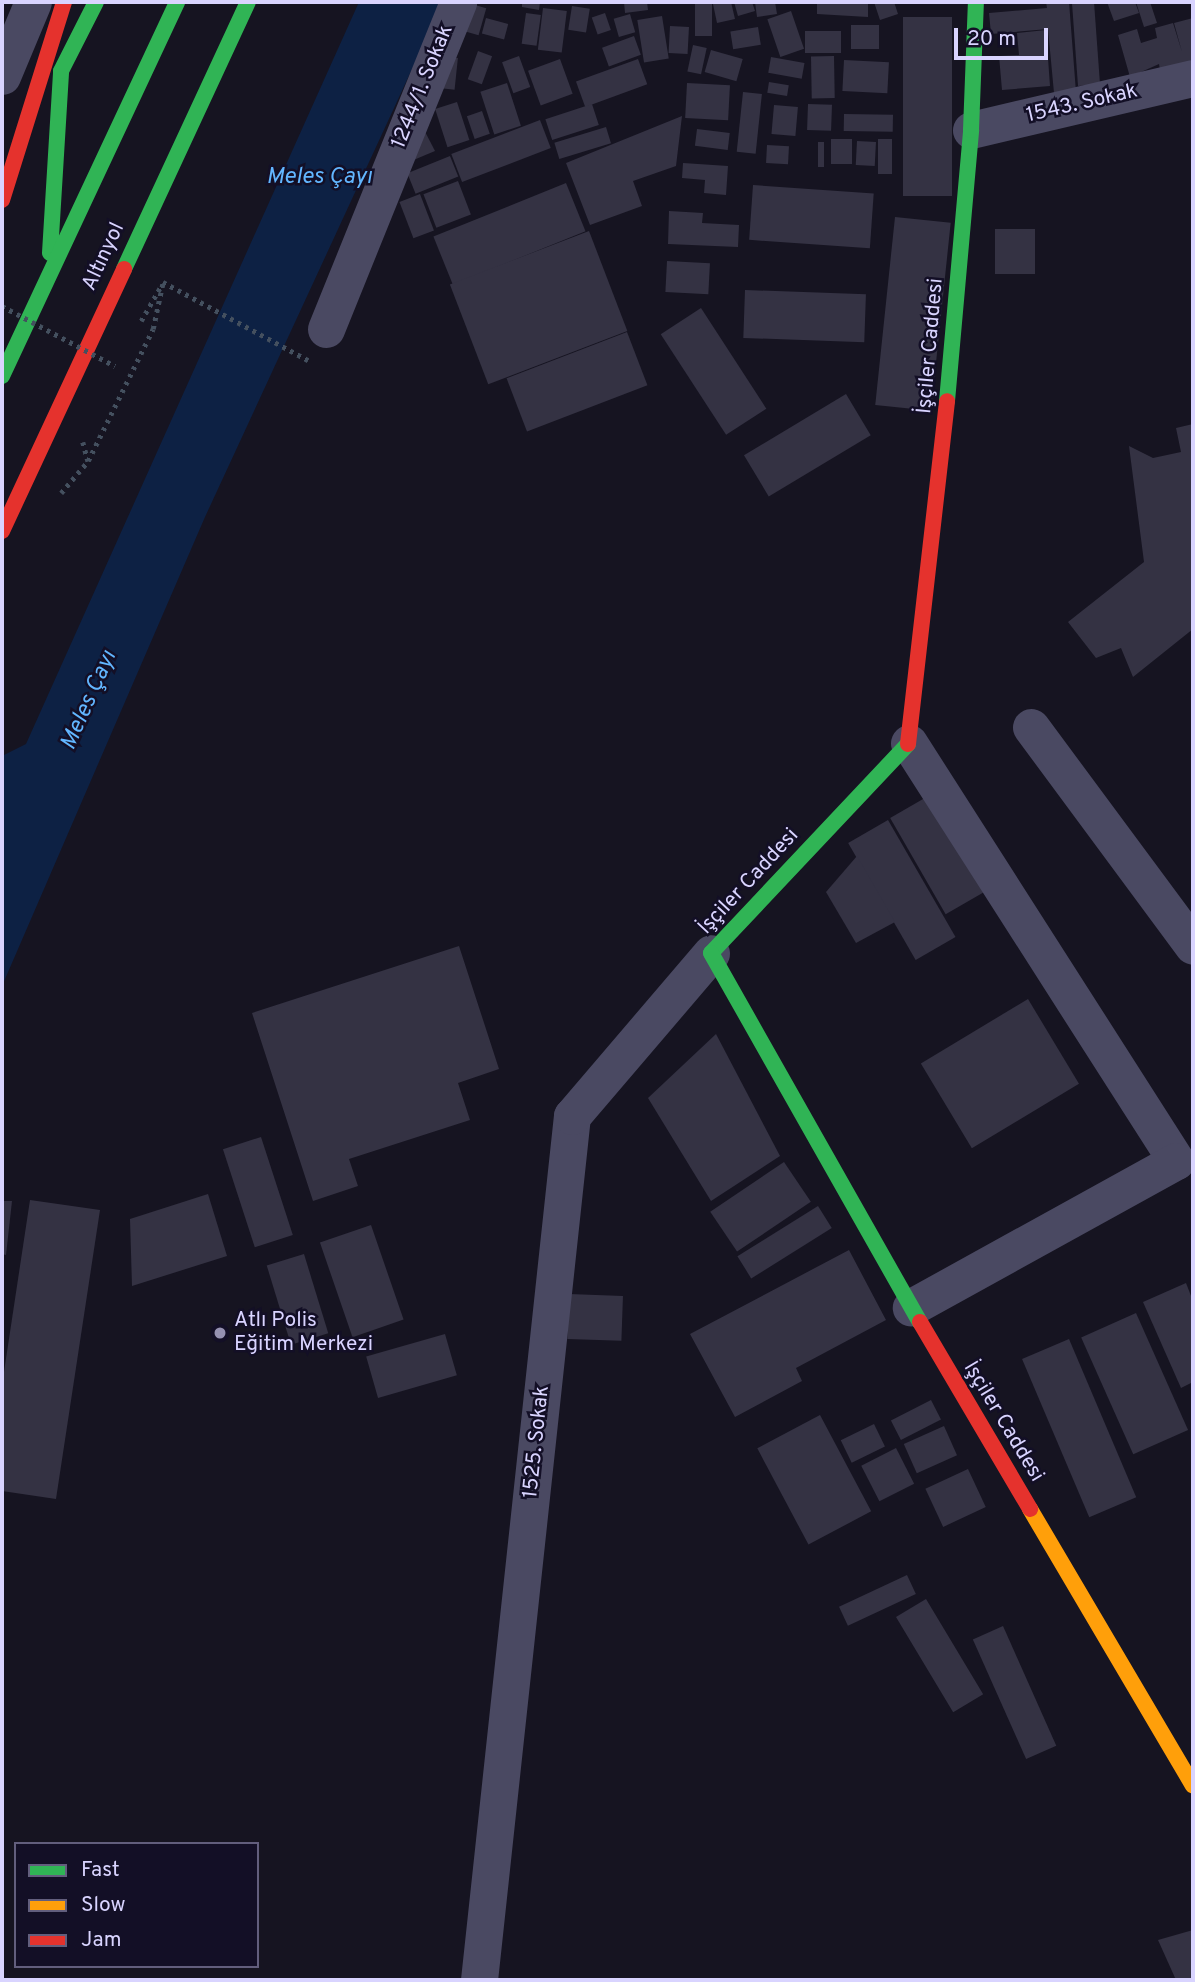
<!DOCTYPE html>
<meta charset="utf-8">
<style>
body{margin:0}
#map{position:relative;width:1195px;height:1982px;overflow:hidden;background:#161421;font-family:Overpass,sans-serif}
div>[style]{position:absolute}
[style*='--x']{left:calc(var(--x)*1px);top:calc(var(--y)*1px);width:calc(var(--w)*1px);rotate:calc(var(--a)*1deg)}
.water>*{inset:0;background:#0d2144}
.building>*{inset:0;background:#343243;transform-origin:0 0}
.path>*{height:4.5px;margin-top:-2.25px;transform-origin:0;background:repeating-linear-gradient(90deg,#44505f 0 3.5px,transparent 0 8.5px)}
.street>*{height:37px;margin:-18.5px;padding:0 18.5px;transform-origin:18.5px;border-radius:18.5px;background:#4a4962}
.fast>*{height:16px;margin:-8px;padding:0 8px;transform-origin:8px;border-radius:8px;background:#30b455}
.slow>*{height:16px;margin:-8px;padding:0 8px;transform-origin:8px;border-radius:8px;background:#ff9f0a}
.jam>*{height:16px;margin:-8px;padding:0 8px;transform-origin:8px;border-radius:8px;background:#e5322d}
.path-bridge>*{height:4.5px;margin-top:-2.25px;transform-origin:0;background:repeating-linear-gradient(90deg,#44505f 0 3.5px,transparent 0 8.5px)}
.dots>*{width:19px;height:19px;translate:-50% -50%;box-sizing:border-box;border:4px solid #130f26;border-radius:50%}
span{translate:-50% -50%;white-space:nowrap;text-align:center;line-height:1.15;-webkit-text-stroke:5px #130f26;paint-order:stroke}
.street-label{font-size:21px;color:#d9d4ff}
.poi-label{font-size:21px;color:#d9d4ff}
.left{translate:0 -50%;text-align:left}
.water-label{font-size:23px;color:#62b6ff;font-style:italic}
.frame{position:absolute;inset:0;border:4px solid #d9d4ff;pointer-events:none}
.legend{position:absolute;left:14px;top:1842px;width:245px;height:126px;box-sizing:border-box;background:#130f26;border:2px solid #625e7d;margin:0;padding:9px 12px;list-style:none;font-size:21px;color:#d9d4ff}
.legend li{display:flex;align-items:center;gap:14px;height:35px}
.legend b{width:35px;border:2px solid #625e7d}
.scale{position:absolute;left:954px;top:28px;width:94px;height:32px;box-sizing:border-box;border:4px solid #d9d4ff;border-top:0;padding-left:9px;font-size:21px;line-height:24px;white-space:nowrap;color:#d9d4ff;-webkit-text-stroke:5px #130f26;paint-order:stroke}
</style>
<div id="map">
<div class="water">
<div style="clip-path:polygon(359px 2px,443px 2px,205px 517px,2px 986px,2px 756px,26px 744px)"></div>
</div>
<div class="building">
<div style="clip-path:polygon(522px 2px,540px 2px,539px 10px,522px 7px)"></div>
<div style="clip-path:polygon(624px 2px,647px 2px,648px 10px,625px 13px)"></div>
<div style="clip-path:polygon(726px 2px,731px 2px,735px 19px,717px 23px,713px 4px)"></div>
<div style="clip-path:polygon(734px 2px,752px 2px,755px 11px,738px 16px)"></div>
<div style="clip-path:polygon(755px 2px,775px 2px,777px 14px,757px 17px)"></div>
<div style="clip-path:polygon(817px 2px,868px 2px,868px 17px,817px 14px)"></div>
<div style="clip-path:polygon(874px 2px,894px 2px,898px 14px,880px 20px)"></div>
<div style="clip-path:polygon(1046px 2px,1069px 2px,1076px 92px,1054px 93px,1048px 29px,991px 34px,989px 13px,1047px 8px)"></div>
<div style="clip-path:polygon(1086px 2px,1094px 2px,1100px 84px,1078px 86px,1072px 3px)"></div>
<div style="clip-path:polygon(1107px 2px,1135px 2px,1139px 13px,1114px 21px)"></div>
<div style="clip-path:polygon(1136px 2px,1150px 2px,1157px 23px,1144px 27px)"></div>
<div style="left:468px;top:3px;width:19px;height:28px;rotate:16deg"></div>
<div style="left:695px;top:4px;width:17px;height:32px"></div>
<div style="left:572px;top:6px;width:18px;height:24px;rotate:9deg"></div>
<div style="left:543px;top:8px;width:24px;height:42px;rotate:7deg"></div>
<div style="left:791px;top:11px;width:40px;height:25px;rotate:71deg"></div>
<div style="left:526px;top:13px;width:15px;height:31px;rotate:8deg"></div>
<div style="left:605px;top:13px;width:18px;height:14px;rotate:71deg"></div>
<div style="left:630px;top:14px;width:19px;height:17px;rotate:74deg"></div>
<div style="left:662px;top:16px;width:43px;height:25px;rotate:81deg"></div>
<div style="left:903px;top:17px;width:49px;height:179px"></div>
<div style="left:486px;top:18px;width:23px;height:16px;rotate:15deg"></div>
<div style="clip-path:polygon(1193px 18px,1193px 64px,1160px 70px,1159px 64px,1130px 77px,1118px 35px,1137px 29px,1141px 43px,1157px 38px,1155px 28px,1173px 23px,1182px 52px,1174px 23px)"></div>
<div style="left:851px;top:25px;width:28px;height:24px"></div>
<div style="left:670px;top:26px;width:19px;height:27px;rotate:3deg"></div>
<div style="left:758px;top:27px;width:18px;height:28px;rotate:81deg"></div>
<div style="clip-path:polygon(1046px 30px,1050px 86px,1002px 90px,999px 56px,1019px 55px,1017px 33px)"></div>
<div style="left:841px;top:31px;width:22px;height:36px;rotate:90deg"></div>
<div style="left:634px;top:36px;width:20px;height:34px;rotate:70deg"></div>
<div style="left:693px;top:45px;width:14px;height:27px;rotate:12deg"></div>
<div style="left:711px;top:50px;width:33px;height:23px;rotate:16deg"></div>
<div style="left:478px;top:51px;width:15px;height:30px;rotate:20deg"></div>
<div style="left:440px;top:56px;width:18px;height:32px;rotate:6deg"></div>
<div style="left:519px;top:56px;width:33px;height:18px;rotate:70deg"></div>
<div style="left:834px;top:56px;width:42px;height:23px;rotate:89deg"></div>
<div style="left:771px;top:57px;width:34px;height:16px;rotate:10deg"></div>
<div style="left:560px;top:59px;width:37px;height:34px;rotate:70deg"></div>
<div style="left:638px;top:59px;width:27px;height:66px;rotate:70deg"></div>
<div style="left:844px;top:60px;width:45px;height:31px;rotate:3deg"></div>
<div style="left:769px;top:82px;width:20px;height:11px;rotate:9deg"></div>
<div style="left:507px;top:83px;width:45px;height:28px;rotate:72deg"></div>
<div style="left:687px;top:83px;width:43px;height:35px;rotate:3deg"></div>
<div style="left:743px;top:92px;width:19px;height:60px;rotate:6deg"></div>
<div style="left:457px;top:102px;width:40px;height:23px;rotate:72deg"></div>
<div style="left:592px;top:104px;width:22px;height:49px;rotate:72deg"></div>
<div style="left:808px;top:104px;width:24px;height:26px;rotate:2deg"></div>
<div style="left:774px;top:105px;width:24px;height:29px;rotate:5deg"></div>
<div style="left:482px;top:111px;width:24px;height:16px;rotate:71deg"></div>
<div style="left:844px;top:114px;width:49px;height:17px;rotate:1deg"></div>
<div style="clip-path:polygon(682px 116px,676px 166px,633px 181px,642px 206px,590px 225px,566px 163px)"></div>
<div style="left:540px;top:120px;width:30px;height:95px;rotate:69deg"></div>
<div style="clip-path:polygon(420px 122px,435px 151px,404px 164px)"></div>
<div style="left:606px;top:127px;width:17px;height:54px;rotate:73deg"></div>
<div style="left:697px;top:129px;width:33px;height:17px;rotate:7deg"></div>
<div style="left:831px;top:139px;width:21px;height:25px"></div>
<div style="left:878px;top:139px;width:14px;height:35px"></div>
<div style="left:857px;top:141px;width:19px;height:24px;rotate:3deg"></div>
<div style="left:818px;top:142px;width:6px;height:25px"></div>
<div style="left:767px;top:145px;width:22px;height:18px;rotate:3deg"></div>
<div style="left:450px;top:156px;width:22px;height:46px;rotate:68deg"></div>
<div style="clip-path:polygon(683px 163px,728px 166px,726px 195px,704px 193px,705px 180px,682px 178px)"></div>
<div style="left:458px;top:181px;width:36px;height:37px;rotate:69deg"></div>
<div style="left:566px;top:183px;width:52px;height:143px;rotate:68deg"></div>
<div style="left:753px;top:185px;width:121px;height:55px;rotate:4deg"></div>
<div style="left:420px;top:194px;width:39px;height:22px;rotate:69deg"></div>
<div style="clip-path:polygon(669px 211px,703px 213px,702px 223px,739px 225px,738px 247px,668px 244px)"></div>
<div style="left:895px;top:217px;width:56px;height:189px;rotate:6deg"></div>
<div style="left:995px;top:229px;width:40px;height:45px"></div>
<div style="left:589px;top:231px;width:107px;height:149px;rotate:69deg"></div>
<div style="left:667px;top:261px;width:43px;height:31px;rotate:3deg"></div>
<div style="left:745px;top:290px;width:121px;height:48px;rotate:2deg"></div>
<div style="left:701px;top:308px;width:120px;height:48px;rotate:57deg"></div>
<div style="left:627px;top:332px;width:57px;height:129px;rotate:69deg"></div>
<div style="left:846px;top:394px;width:48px;height:119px;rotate:59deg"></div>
<div style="clip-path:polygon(1193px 424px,1193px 629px,1133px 677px,1121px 648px,1096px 658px,1068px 622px,1144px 562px,1129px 446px,1153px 458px,1181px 452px,1176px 428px)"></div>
<div style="left:930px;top:795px;width:111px;height:46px;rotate:60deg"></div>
<div style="left:888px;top:820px;width:135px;height:46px;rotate:60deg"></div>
<div style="clip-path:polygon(857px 856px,895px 922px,856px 943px,826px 892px)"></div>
<div style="clip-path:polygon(459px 946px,499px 1069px,458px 1083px,470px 1120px,349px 1159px,358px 1186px,313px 1201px,252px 1013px)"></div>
<div style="left:1028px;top:999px;width:99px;height:125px;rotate:59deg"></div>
<div style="clip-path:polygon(716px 1034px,780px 1156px,711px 1201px,648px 1098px)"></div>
<div style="left:261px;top:1137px;width:103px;height:40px;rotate:72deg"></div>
<div style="left:784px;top:1162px;width:48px;height:89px;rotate:56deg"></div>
<div style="clip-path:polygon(208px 1194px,227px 1256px,132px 1286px,130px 1219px)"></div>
<div style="clip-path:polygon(30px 1200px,100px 1210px,56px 1499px,2px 1491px,2px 1385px)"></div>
<div style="clip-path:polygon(2px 1201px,12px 1201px,6px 1255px,2px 1254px)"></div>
<div style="left:818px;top:1206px;width:26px;height:95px;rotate:58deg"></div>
<div style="left:371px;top:1225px;width:100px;height:54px;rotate:71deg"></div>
<div style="clip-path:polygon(849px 1250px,886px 1320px,796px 1368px,802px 1381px,735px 1417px,690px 1334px)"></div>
<div style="left:304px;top:1254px;width:83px;height:39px;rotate:73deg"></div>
<div style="clip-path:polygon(1186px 1283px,1193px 1301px,1193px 1382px,1181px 1388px,1143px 1302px)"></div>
<div style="left:569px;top:1294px;width:54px;height:45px;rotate:2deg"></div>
<div style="left:1136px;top:1313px;width:128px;height:60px;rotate:66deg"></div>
<div style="left:445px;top:1334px;width:43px;height:82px;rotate:74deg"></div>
<div style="left:1069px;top:1339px;width:172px;height:51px;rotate:67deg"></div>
<div style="left:931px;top:1400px;width:22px;height:45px;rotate:63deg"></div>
<div style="left:820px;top:1415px;width:109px;height:71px;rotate:62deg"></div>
<div style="left:874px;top:1424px;width:25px;height:37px;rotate:64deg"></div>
<div style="left:944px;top:1426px;width:32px;height:44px;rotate:66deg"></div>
<div style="left:896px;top:1448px;width:40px;height:39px;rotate:63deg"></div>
<div style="left:968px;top:1469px;width:42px;height:47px;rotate:65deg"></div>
<div style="left:907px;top:1575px;width:21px;height:75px;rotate:65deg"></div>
<div style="left:926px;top:1599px;width:111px;height:35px;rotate:59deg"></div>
<div style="left:1003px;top:1626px;width:131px;height:33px;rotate:66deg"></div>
<div style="clip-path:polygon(1193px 1930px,1193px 1980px,1176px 1980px,1158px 1940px)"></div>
</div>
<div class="path">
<div style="--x:163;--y:282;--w:165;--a:28.3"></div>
<div style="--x:141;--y:321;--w:40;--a:-60.3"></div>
<div style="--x:83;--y:442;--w:20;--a:75"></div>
<div style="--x:61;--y:493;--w:42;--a:-49.8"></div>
<div style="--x:88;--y:461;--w:147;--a:-63.8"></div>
<div style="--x:153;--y:329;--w:48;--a:-78"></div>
</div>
<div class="street">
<div style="--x:2;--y:76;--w:80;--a:-67.3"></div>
<div style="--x:971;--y:130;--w:228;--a:-13.2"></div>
<div style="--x:326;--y:329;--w:353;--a:-68"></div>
<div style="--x:1031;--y:727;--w:272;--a:53.5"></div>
<div style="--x:909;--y:743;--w:496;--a:57.4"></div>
<div style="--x:1176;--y:1161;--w:303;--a:151.1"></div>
<div style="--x:479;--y:1980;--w:869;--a:-83.86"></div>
<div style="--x:572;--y:1116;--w:214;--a:-49.5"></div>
</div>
<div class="fast">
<div style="--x:50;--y:253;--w:182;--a:-86.5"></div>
<div style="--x:61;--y:71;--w:77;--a:-63.1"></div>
<div style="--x:124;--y:269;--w:294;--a:-65.1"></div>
<div style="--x:2;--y:376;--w:413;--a:-64.9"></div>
<div style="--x:947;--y:401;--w:272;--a:-84.9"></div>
<div style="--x:971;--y:130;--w:128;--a:-87.8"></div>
<div style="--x:908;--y:744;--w:287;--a:133.3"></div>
<div style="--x:711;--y:953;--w:424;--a:60.5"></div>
</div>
<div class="slow">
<div style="--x:1030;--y:1509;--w:321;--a:59.5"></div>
</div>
<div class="jam">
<div style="--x:2;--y:200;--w:207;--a:-72.6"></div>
<div style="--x:2;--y:531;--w:289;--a:-65"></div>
<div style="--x:908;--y:744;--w:345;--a:-83.5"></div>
<div style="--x:920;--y:1322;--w:217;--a:59.5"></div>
</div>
<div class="path-bridge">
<div style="--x:2;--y:306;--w:128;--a:28"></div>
</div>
<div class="dots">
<div style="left:220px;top:1333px;background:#9591b1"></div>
</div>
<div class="street-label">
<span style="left:423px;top:87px;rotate:-68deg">1244/1. Sokak</span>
<span style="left:1082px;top:104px;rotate:-13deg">1543. Sokak</span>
<span style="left:104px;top:257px;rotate:-65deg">Altınyol</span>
<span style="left:931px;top:346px;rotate:-85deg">İşçiler Caddesi</span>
<span style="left:749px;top:882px;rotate:-47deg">İşçiler Caddesi</span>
<span style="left:1003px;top:1422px;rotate:59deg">İşçiler Caddesi</span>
<span style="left:537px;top:1442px;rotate:-84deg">1525. Sokak</span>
</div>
<div class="poi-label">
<span class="left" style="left:234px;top:1333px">Atlı Polis<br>Eğitim Merkezi</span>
</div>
<div class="water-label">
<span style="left:319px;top:178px">Meles Çayı</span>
<span style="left:90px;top:701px;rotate:-66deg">Meles Çayı</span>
</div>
<div class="frame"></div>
<ul class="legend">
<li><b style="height:9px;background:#30b455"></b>Fast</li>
<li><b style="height:9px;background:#ff9f0a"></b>Slow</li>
<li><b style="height:9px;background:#e5322d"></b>Jam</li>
</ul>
<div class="scale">20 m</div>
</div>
